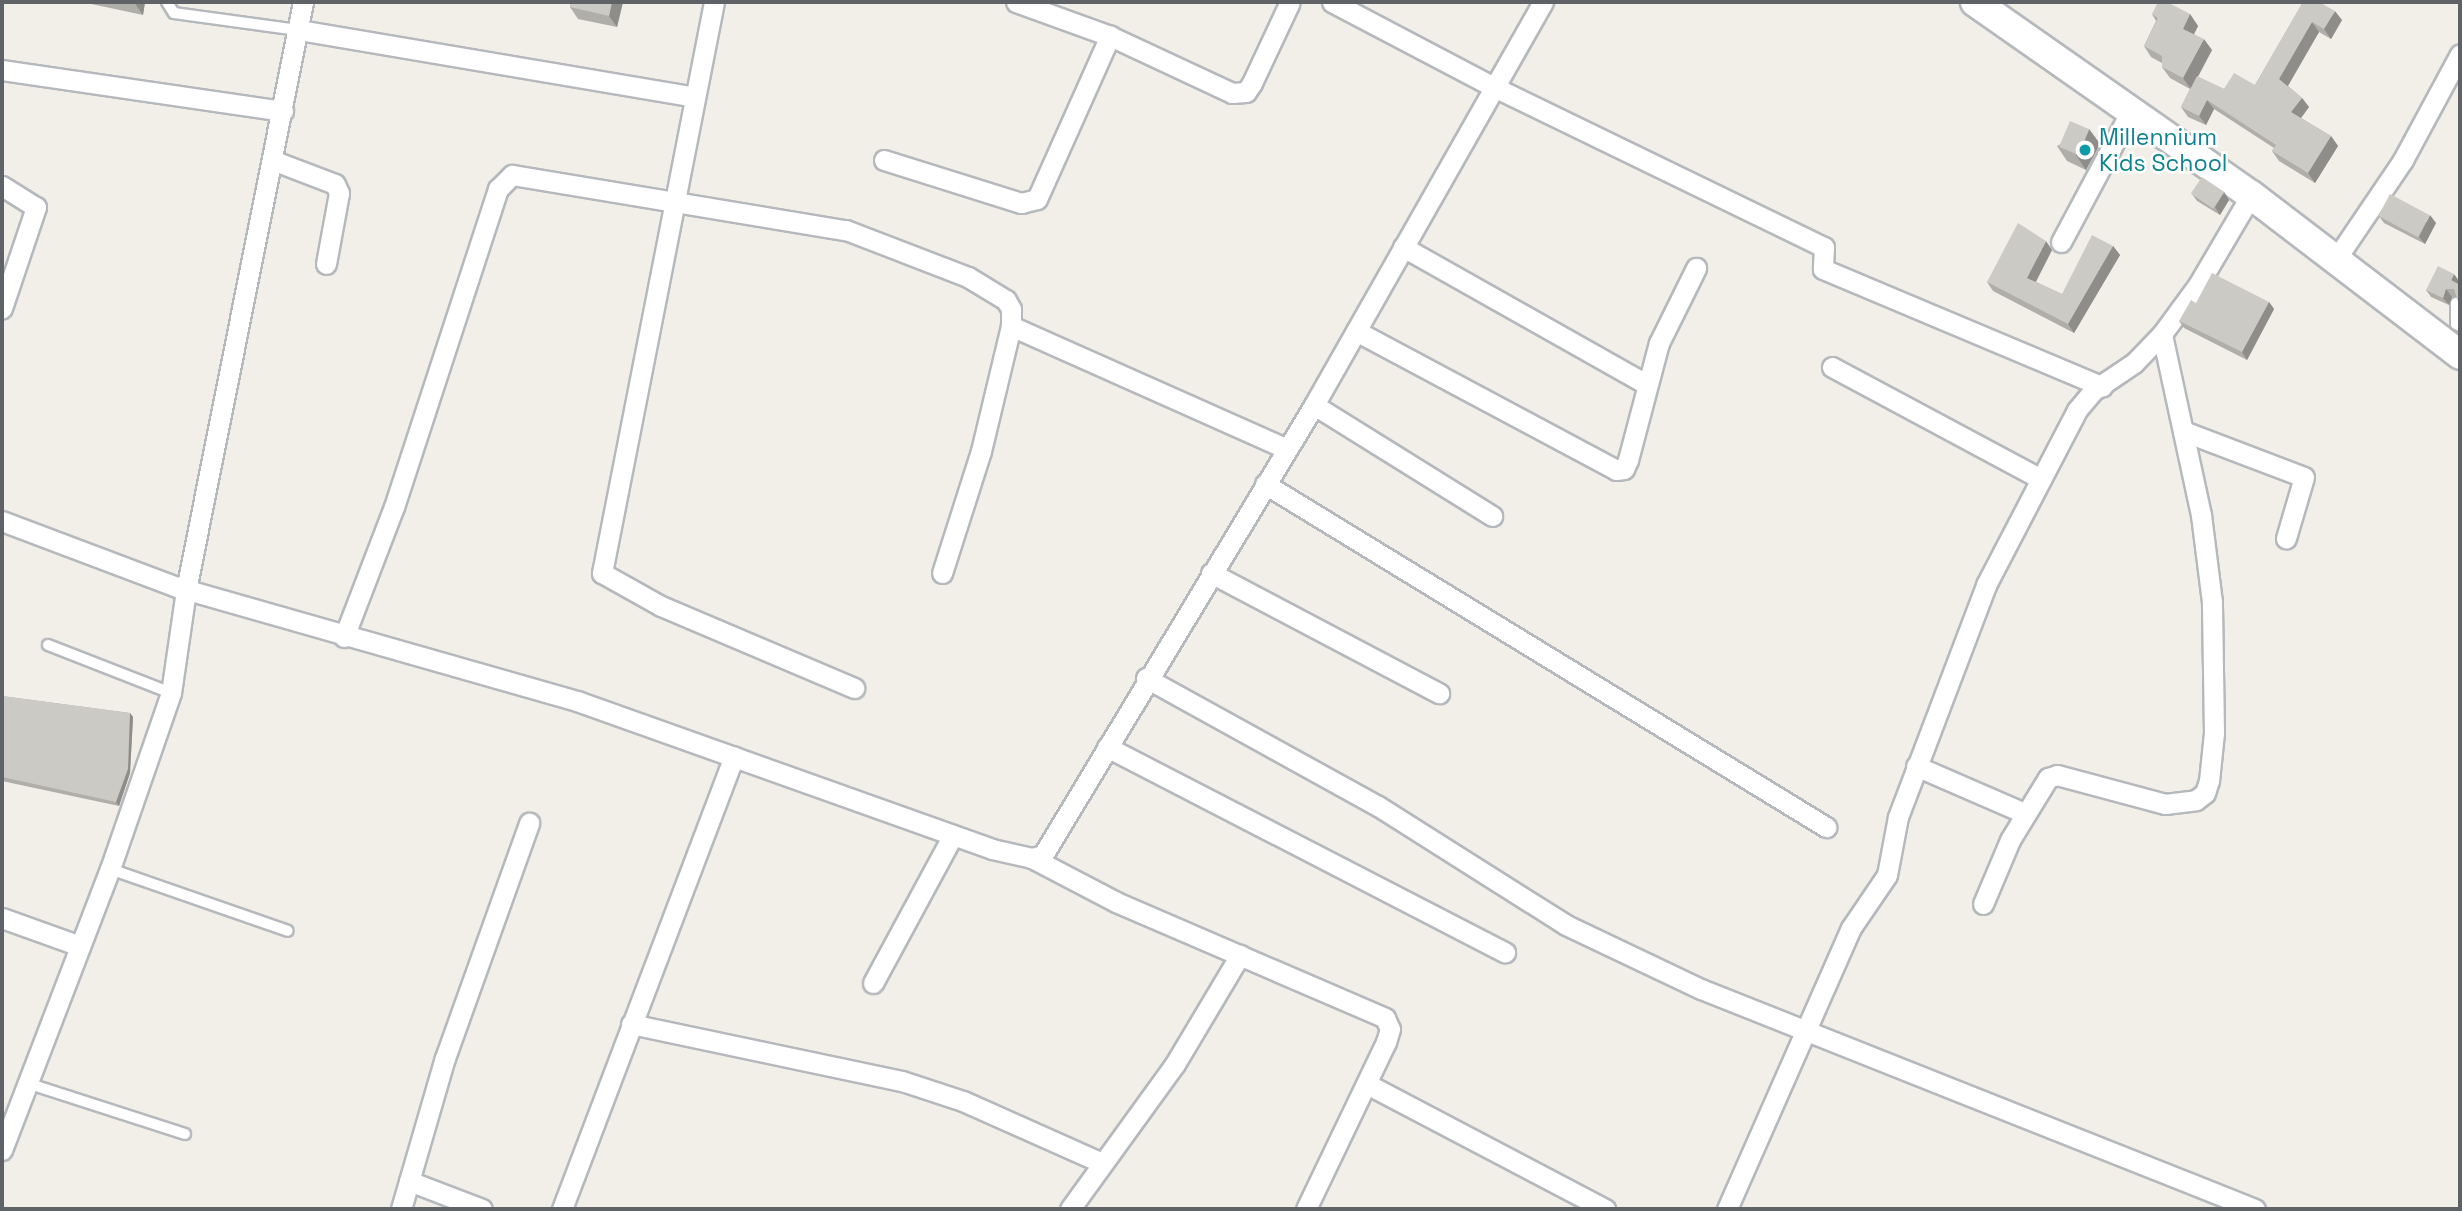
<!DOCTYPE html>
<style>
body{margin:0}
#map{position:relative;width:2462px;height:1211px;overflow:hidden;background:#f1efe8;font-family:"Space Grotesk",sans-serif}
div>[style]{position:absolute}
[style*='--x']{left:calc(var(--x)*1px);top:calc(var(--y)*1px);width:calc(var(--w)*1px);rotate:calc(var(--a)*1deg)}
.roads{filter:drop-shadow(2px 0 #b5b8bc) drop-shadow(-2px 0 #b5b8bc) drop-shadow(0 2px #b5b8bc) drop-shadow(0 -2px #b5b8bc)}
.lane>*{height:10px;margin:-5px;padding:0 5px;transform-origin:5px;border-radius:5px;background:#fff}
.street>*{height:19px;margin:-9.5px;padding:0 9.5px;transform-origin:9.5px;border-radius:9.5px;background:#fff}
.secondary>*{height:28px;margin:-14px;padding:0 14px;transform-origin:14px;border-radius:14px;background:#fff}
.wall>*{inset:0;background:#afaea9}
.shaded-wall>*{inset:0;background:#8f8d8a}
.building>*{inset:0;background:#cccac5;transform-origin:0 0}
.dots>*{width:19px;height:19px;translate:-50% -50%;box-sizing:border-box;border:4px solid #fff;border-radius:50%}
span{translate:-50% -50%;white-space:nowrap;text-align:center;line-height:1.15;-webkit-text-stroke:5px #fff;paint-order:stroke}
.culture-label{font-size:23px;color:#0d838f}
.left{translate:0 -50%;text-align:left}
.frame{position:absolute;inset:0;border:4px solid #5f6368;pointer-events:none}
</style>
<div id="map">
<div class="roads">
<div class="lane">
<div style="--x:167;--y:2;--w:13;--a:58"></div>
<div style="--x:174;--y:13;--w:125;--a:7.8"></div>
<div style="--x:2456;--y:303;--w:21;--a:90"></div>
<div style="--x:2456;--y:324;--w:4;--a:27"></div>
<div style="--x:48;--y:645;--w:132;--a:21.3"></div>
<div style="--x:110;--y:869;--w:188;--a:19.2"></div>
<div style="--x:27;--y:1083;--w:166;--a:17.9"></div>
</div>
<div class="street">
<div style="--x:714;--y:2;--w:582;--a:101.1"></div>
<div style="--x:602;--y:573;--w:68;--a:29.2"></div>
<div style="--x:661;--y:606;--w:210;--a:23"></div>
<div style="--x:1016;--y:2;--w:100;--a:19.9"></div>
<div style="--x:1110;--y:36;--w:135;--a:25"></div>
<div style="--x:1232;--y:93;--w:14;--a:-4"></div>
<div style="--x:1246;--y:92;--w:11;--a:-56"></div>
<div style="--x:1252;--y:83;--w:89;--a:-64.9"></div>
<div style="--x:1332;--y:2;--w:183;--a:27.7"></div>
<div style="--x:1494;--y:87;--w:367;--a:25.9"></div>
<div style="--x:1824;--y:247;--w:22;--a:93"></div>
<div style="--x:1823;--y:269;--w:303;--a:22.8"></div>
<div style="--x:299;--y:30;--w:401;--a:9.6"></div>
<div style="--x:2;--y:70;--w:284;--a:8.3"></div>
<div style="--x:272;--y:160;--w:67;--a:20.9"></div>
<div style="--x:335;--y:184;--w:10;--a:66"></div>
<div style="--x:339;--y:193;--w:72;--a:100.4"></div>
<div style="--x:884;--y:160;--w:144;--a:17.4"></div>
<div style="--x:1021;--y:203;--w:16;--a:-14"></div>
<div style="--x:1037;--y:199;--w:179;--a:-65.9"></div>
<div style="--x:2;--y:186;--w:40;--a:32"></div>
<div style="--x:36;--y:207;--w:107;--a:108.6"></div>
<div style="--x:2061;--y:242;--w:149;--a:-61.9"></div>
<div style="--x:1403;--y:247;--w:279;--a:29.4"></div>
<div style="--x:2336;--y:259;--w:120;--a:-55.9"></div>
<div style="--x:2403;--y:160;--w:120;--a:-61.7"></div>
<div style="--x:1011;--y:326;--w:302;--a:24"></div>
<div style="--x:1356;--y:331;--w:295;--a:28.1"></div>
<div style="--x:1616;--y:470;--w:8;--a:-7"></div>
<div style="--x:1624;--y:469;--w:10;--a:-66"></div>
<div style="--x:1628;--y:460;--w:121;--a:-75.2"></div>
<div style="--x:1659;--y:343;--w:84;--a:-63.7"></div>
<div style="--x:1832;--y:367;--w:237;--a:28.2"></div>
<div style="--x:1314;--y:405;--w:210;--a:31.9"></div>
<div style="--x:2183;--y:431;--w:129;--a:20.8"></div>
<div style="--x:2304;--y:477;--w:64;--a:106.4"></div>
<div style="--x:1265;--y:484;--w:658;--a:31.44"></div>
<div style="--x:2;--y:521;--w:187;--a:20.7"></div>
<div style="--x:177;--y:587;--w:416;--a:15.9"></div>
<div style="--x:577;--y:701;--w:441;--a:19.6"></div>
<div style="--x:992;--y:849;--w:41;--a:12.7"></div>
<div style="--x:1032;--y:858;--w:11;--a:-15"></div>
<div style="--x:1043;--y:855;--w:525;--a:-58.94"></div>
<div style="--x:1314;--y:405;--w:464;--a:-60.4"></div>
<div style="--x:1211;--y:573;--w:258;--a:27.8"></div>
<div style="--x:344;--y:637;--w:139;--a:-69"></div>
<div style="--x:394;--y:507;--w:335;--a:-71.9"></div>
<div style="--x:498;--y:189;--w:20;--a:-45"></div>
<div style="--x:512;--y:175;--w:338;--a:9.4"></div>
<div style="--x:846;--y:230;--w:131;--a:21.1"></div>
<div style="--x:968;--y:277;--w:44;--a:31.2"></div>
<div style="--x:1006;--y:300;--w:10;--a:61"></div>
<div style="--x:1011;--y:309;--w:17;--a:90"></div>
<div style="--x:1011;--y:326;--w:129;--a:103.5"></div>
<div style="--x:981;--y:451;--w:128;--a:107.7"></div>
<div style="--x:1146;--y:678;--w:265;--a:28.9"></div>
<div style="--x:1378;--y:806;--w:222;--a:32.3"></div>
<div style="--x:1566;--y:925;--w:149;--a:25.4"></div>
<div style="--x:1701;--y:989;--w:596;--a:21.66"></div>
<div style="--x:1107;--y:747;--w:448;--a:27.3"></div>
<div style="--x:1916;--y:766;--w:118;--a:23.5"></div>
<div style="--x:1032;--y:858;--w:95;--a:27.6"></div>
<div style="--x:1116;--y:902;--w:293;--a:23.3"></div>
<div style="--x:1385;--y:1018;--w:12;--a:66"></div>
<div style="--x:1390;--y:1029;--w:14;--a:107"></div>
<div style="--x:1386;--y:1042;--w:185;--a:115.6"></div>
<div style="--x:1983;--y:904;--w:69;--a:-67.1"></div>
<div style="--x:2010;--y:840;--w:73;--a:-58.5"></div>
<div style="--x:2048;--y:778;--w:9;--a:-18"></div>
<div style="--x:2057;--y:775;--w:112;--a:15"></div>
<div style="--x:2165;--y:804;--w:31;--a:-7"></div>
<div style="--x:2196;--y:800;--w:11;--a:-38"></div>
<div style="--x:2205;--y:793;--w:13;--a:-72"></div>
<div style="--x:2209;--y:781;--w:48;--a:-84.1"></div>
<div style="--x:2214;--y:733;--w:131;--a:-90.9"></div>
<div style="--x:2212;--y:602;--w:88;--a:-97.2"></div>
<div style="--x:2201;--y:515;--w:185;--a:-102.2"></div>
<div style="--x:2;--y:918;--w:83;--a:19.7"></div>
<div style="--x:873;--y:983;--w:168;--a:-61.6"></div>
<div style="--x:631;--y:1024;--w:277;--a:11.9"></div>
<div style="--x:902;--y:1081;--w:64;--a:18.2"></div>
<div style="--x:963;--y:1101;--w:152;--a:24"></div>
<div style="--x:1367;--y:1084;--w:269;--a:27.7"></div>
<div style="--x:2;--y:1150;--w:301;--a:-69"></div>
<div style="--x:110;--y:869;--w:186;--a:-70.9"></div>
<div style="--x:171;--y:693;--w:104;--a:-81.7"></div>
<div style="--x:186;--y:590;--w:600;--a:-78.75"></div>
<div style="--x:409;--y:1181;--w:78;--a:21"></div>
<div style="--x:401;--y:1209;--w:157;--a:-73.8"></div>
<div style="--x:445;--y:1058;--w:250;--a:-70.3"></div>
<div style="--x:562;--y:1209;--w:484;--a:-69.2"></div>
<div style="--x:1070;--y:1209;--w:179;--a:-54.1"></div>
<div style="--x:1175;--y:1064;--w:127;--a:-59.2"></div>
<div style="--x:1727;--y:1209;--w:307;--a:-66.2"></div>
<div style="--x:1851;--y:928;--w:64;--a:-55.8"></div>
<div style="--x:1887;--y:875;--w:59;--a:-79.3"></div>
<div style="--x:1898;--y:817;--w:248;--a:-69.2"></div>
<div style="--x:1986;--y:585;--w:197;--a:-62.5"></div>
<div style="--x:2077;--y:410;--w:26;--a:-50"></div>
<div style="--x:2094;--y:390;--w:48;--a:-34"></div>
<div style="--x:2134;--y:363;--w:40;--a:-46"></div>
<div style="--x:2162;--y:334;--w:61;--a:-53.7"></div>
<div style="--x:2198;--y:285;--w:104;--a:-59.5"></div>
</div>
<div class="secondary">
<div style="--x:1975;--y:2;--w:337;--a:35"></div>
<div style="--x:2251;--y:195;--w:263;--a:37.4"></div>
</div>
</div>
<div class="wall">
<div style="clip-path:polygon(82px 2px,145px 2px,143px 15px)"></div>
<div style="clip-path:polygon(571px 2px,623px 2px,617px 27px,578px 19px,570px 7px)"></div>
<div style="clip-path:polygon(2303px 2px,2342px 20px,2331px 39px,2319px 32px,2288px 86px,2302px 98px,2309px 107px,2301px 118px,2331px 136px,2338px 146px,2315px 183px,2279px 161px,2272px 151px,2274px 148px,2214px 109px,2206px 125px,2188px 117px,2181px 107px,2190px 89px,2170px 78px,2162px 67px,2162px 63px,2151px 57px,2144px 46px,2156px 21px,2152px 14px,2190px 14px,2198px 26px,2194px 34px,2212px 50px,2198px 77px,2224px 89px,2255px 85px)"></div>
<div style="clip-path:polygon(2089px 129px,2100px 144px,2086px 170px,2067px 161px,2057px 146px)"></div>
<div style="clip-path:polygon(2224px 192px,2229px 200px,2220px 215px,2197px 201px,2192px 194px)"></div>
<div style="clip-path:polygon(2379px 216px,2436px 223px,2425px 244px,2384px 223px)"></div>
<div style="clip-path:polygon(2113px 246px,2120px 255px,2074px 333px,1993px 291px,1987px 282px,2052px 250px,2036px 282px,2062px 294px)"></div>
<div style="clip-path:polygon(2459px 281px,2456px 297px,2452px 297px,2449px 305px,2431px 297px,2426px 290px)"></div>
<div style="clip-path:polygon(2269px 302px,2274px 309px,2247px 360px,2184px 328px,2179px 321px,2196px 303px)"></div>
<div style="clip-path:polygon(2px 696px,130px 713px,133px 717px,130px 773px,119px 806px,2px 781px)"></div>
</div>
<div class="shaded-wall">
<div style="clip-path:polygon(134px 2px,145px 2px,143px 15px)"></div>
<div style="clip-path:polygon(612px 2px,623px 2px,617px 27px,609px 16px)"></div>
<div style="clip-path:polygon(2335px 11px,2342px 20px,2331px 39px,2324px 29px)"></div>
<div style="clip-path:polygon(2190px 14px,2198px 26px,2191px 40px,2183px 29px)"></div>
<div style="clip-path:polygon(2312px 22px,2319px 32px,2286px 89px,2279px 79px)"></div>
<div style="clip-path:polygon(2204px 39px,2212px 50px,2191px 89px,2183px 78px)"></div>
<div style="clip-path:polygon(2302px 98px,2309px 107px,2298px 122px,2291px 112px)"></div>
<div style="clip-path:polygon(2207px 100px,2214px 109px,2206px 125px,2199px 116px)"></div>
<div style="clip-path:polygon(2089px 129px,2100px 144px,2086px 170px,2076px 155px)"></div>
<div style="clip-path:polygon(2331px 136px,2338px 146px,2315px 183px,2308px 173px)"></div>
<div style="clip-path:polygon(2224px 192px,2229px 200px,2220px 215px,2215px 207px)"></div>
<div style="clip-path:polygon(2430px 215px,2436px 223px,2425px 244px,2419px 237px)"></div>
<div style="clip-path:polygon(2046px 241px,2052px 250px,2033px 287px,2027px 278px)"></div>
<div style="clip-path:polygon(2113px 246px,2120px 255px,2074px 333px,2068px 324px)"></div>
<div style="clip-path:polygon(2454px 274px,2459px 281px,2456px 287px,2451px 280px)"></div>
<div style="clip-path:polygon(2446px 289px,2452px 297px,2449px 305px,2443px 298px)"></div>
<div style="clip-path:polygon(2269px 302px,2274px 309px,2247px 360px,2242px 352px)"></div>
<div style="clip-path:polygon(130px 713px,133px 717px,130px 773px,119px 806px,116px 802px)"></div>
</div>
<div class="building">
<div style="clip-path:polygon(571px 2px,612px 2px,609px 16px,570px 7px)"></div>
<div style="clip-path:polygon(2158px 2px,2167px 2px,2190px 14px,2183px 29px,2204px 39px,2183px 78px,2162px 67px,2162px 56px,2144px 46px,2158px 18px,2152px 14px)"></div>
<div style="clip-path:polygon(2303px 2px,2319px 2px,2335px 11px,2324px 29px,2312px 22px,2279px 79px,2302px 98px,2291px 112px,2331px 136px,2308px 173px,2272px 151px,2276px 145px,2207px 100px,2199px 116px,2181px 107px,2197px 76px,2224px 89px,2234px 73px,2255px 85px)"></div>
<div style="left:2070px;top:121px;width:21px;height:28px;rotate:23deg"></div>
<div style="left:2202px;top:177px;width:27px;height:20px;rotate:34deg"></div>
<div style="left:2390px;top:194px;width:45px;height:25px;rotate:28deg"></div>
<div style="clip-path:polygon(2018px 223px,2046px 241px,2027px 278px,2062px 294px,2092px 235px,2113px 246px,2068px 324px,1987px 282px)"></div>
<div style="clip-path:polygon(2438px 266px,2454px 274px,2451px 280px,2460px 285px,2460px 308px,2454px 289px,2446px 289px,2443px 298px,2426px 290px)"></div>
<div style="clip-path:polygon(2212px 273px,2269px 302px,2242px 352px,2179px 321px,2191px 300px,2196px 303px)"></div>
<div style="clip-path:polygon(2px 696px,130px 713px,128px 769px,116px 802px,2px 777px)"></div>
</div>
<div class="dots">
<div style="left:2085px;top:150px;background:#0f9aa8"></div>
</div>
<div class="culture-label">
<span class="left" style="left:2099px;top:150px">Millennium<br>Kids School</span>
</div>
<div class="frame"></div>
</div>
